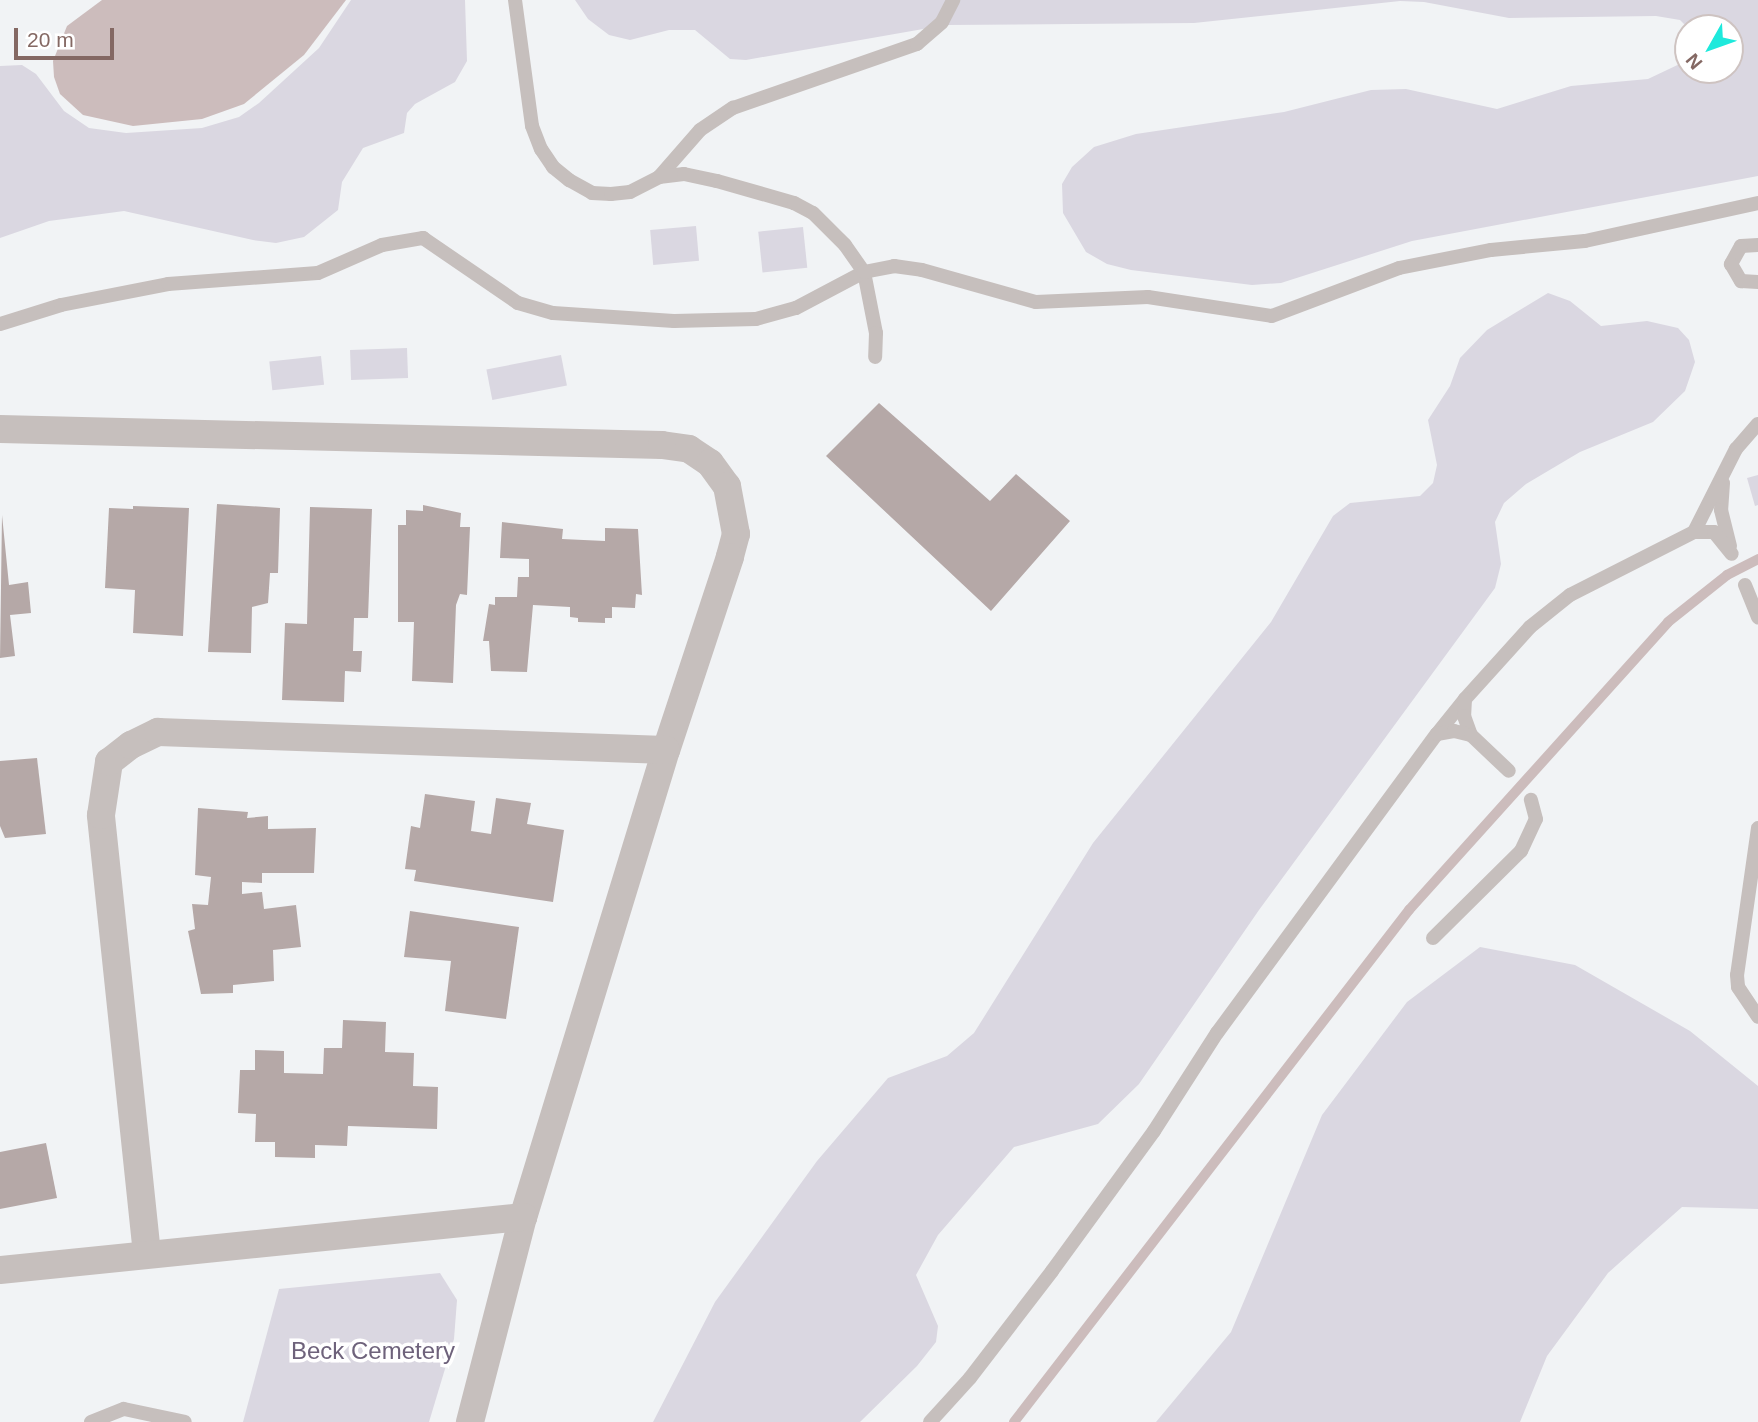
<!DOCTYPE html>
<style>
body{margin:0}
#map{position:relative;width:1758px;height:1422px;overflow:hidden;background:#f1f3f5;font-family:Arial,sans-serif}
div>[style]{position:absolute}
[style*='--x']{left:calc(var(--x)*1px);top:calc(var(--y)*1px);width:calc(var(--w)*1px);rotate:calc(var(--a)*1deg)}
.green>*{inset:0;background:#dad7e1;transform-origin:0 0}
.water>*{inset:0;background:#ccbcbc}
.stream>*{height:10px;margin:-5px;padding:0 5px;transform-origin:5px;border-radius:5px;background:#ccbcbc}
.building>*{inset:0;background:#b5a8a7}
.lane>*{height:14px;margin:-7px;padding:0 7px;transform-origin:7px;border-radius:7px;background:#c6bfbd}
.street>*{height:28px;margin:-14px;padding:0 14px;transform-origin:14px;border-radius:14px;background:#c6bfbd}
span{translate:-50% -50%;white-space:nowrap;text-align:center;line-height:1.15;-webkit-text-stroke:7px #fff;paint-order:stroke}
.park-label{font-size:24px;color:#6e627b}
.north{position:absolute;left:1674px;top:14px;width:70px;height:70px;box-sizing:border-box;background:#fff;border:2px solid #cec3c1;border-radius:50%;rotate:230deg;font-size:19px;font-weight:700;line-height:28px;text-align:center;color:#846863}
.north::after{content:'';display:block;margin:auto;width:24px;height:32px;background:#1ee9dc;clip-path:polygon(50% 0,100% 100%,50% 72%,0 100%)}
.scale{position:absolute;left:14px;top:28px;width:100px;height:32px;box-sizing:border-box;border:4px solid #846863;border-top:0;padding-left:9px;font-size:21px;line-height:24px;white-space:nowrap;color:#846863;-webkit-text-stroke:5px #fff;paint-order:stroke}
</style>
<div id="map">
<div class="green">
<div style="clip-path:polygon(351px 0,465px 0,467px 61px,455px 82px,415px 104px,407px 113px,404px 133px,363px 148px,342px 182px,338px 210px,304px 237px,276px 243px,253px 240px,124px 211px,49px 221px,0 238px,0 66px,22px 65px,36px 74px,64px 111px,89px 128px,126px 133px,202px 128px,239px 117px,259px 103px,319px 48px)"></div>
<div style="clip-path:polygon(575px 0,1758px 0,1758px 176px,1412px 241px,1281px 283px,1252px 285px,1131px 270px,1107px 264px,1086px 252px,1063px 213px,1062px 184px,1072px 167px,1094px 147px,1136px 134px,1284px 112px,1371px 90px,1406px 89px,1497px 109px,1571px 86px,1648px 79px,1688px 60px,1688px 70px,1730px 70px,1730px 28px,1688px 28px,1680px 20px,1656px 16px,1509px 18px,1424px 2px,1400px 1px,1194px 23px,946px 25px,746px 60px,730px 59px,695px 30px,669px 30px,630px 40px,609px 35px,588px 19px)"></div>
<div style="left:696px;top:226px;width:35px;height:46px;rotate:85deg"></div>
<div style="left:803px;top:227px;width:41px;height:45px;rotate:84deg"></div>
<div style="clip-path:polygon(1548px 293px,1570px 301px,1601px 326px,1647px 321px,1678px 328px,1689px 340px,1695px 362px,1685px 391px,1653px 422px,1580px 452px,1526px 484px,1504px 503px,1495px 522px,1501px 564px,1495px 588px,1259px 910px,1139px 1084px,1098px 1124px,1014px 1147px,938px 1235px,916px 1275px,938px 1326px,936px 1342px,917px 1366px,860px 1422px,653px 1422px,715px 1302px,817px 1161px,888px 1078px,947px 1056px,974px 1033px,1093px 843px,1271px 622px,1333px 516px,1350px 503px,1420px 496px,1433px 483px,1437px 465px,1428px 420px,1450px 386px,1460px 358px,1487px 330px)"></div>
<div style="left:407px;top:348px;width:30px;height:57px;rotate:88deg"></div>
<div style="left:561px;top:355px;width:31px;height:76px;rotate:79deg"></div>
<div style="left:321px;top:356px;width:29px;height:52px;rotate:84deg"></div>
<div style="clip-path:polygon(1758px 475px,1758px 505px,1755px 506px,1747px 478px)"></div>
<div style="clip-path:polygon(1480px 947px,1575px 965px,1690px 1031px,1758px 1086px,1758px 1209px,1682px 1207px,1608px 1273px,1547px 1356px,1520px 1422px,1156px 1422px,1231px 1332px,1322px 1115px,1407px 1002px)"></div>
<div style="clip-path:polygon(440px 1273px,457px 1300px,454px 1339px,429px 1422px,243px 1422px,279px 1289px)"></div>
</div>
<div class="water">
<div style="clip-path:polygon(102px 0,346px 0,304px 55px,244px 104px,202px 119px,133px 126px,83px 115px,60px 94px,54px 77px,53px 61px,67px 26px)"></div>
</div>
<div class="stream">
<div style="--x:1014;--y:1422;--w:647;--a:-52.35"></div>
<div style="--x:1409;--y:910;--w:387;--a:-48"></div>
<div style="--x:1668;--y:622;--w:75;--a:-38.5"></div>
<div style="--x:1727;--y:575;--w:35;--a:-27"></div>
</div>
<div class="building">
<div style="clip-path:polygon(879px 403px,990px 501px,1016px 474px,1070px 521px,991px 611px,826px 456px)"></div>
<div style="clip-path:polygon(217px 504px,280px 508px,278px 573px,270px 573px,268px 603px,252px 607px,251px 653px,208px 652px)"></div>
<div style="clip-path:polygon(423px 505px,461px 513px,460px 527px,470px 527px,467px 595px,460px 594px,456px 605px,453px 683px,412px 681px,414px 622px,398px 622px,398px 525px,406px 525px,406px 510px,423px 511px)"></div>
<div style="clip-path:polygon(133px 506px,189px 508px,183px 636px,133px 633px,135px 590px,105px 588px,109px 508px,133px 509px)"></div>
<div style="clip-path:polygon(310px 507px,372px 509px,368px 618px,354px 618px,353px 651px,362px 651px,361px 672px,345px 671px,344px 702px,282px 700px,285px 623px,307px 624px)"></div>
<div style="clip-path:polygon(2px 515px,9px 585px,28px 582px,31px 613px,10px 615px,15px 656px,0 658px)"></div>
<div style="clip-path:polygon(502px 522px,563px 529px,562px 539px,605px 541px,605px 528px,638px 529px,642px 595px,636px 594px,635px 608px,612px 607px,612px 618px,605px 618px,605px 623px,578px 622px,578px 618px,570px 617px,570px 607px,533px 605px,527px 672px,491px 671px,489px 641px,483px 641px,489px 604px,495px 605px,495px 597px,517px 597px,518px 577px,529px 577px,529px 559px,500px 558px)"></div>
<div style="clip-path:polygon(37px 758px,46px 834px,5px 838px,0 826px,0 761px)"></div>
<div style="clip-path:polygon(425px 794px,475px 801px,471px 831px,491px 834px,496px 798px,531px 803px,527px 824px,564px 830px,553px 902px,414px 881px,416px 870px,405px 869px,411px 826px,420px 828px)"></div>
<div style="clip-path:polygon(198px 808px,248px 812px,247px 818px,268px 816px,268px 829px,316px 828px,314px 873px,262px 873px,262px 883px,242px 882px,242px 894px,262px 892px,264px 909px,296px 905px,301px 947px,273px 950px,274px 981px,233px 985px,233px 993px,201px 994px,188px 931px,195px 929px,192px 904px,208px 905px,211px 877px,195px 875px)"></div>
<div style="clip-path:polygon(410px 911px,519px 927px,506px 1019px,445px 1011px,451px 961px,404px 957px)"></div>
<div style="clip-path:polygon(343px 1020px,386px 1022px,385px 1052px,414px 1053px,413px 1086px,438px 1087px,437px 1129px,348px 1126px,347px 1146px,315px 1145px,315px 1158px,275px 1157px,275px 1142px,255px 1142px,256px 1114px,238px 1113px,240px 1070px,255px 1070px,255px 1050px,284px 1051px,284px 1073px,323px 1074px,324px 1048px,342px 1048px)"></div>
<div style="clip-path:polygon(46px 1143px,57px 1198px,0 1209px,0 1152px)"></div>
</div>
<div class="lane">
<div style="--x:515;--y:0;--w:127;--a:82.3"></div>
<div style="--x:532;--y:126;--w:25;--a:69"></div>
<div style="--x:541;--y:149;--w:22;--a:56"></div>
<div style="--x:553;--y:167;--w:21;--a:39"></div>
<div style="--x:569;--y:180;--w:26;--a:29"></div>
<div style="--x:592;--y:193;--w:19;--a:3"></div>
<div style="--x:611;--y:194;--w:19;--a:-6"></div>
<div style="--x:630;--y:192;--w:33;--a:-27"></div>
<div style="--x:659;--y:177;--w:62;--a:-48.9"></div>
<div style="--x:700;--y:130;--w:40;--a:-34"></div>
<div style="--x:733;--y:108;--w:195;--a:-19.2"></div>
<div style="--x:917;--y:44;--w:33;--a:-41"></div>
<div style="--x:942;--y:22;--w:25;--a:-63"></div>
<div style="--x:659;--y:177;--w:25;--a:-7"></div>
<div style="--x:684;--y:174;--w:34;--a:12"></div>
<div style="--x:717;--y:181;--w:80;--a:15.9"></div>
<div style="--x:794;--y:203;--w:21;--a:28"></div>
<div style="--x:813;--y:213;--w:45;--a:45"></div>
<div style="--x:845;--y:245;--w:33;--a:55"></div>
<div style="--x:864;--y:272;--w:62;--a:78.9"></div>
<div style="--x:876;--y:333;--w:24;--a:92"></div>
<div style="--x:1758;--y:245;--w:17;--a:177"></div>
<div style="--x:1741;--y:246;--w:21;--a:119"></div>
<div style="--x:1731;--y:264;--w:20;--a:60"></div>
<div style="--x:1741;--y:281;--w:17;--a:3"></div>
<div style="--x:0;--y:324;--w:64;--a:-17.3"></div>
<div style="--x:61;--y:305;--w:109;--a:-11.1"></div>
<div style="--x:168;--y:284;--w:150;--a:-4.2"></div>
<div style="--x:318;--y:273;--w:70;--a:-23.6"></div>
<div style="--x:382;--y:245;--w:42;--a:-9.7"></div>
<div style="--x:423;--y:238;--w:115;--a:34.4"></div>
<div style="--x:518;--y:303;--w:36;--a:16"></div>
<div style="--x:553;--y:313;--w:121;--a:3.8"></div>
<div style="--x:674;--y:321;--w:82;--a:-1.4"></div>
<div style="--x:756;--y:319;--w:41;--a:-15.4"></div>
<div style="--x:796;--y:308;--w:77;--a:-27.9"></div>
<div style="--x:864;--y:272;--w:31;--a:-11"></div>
<div style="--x:894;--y:266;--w:28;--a:8"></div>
<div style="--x:922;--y:270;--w:118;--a:15.7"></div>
<div style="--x:1036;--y:302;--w:112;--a:-2.6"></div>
<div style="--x:1148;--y:297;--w:125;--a:8.7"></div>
<div style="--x:1272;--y:316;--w:136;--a:-20.7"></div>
<div style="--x:1399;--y:268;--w:94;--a:-11.1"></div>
<div style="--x:1491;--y:250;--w:94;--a:-5.5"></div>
<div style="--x:1585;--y:241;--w:177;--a:-12.4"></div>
<div style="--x:1723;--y:483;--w:27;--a:94"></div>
<div style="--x:1721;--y:510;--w:37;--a:76"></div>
<div style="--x:1694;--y:532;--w:93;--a:-63.2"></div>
<div style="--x:1736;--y:449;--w:33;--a:-49"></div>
<div style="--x:1745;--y:585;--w:35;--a:68"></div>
<div style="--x:1465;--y:699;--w:97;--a:-47.9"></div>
<div style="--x:1530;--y:627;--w:51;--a:-38.7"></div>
<div style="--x:1570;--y:595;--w:139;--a:-26.9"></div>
<div style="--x:1694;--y:532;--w:20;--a:0"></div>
<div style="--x:1714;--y:532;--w:28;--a:51"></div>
<div style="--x:1437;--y:734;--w:45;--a:-51.3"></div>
<div style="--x:1465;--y:699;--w:17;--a:93"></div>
<div style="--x:1464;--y:716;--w:20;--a:70"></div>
<div style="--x:1758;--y:828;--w:148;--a:98.1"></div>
<div style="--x:1737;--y:975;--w:12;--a:85"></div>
<div style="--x:1738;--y:987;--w:36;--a:56"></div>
<div style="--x:1433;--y:938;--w:124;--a:-44.7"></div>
<div style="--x:1521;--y:851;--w:35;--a:-65"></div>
<div style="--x:1536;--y:819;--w:20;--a:-105"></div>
<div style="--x:91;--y:1422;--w:35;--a:-22"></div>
<div style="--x:124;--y:1409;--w:62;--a:12"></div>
<div style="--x:930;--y:1422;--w:59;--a:-47.7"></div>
<div style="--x:970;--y:1378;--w:135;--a:-52.5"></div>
<div style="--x:1052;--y:1271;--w:173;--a:-53.9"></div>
<div style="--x:1154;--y:1131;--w:117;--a:-57.3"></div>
<div style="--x:1217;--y:1033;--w:371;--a:-53.7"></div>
<div style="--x:1437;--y:734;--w:17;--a:-10"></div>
<div style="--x:1454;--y:731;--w:17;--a:13"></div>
<div style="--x:1471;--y:735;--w:52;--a:43.5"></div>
</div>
<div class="street">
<div style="--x:0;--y:429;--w:662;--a:1.38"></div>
<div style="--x:662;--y:445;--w:27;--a:8"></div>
<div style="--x:689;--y:449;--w:25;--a:34"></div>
<div style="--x:710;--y:463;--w:29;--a:54"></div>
<div style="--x:727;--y:486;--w:49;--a:79.4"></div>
<div style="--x:736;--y:534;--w:24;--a:105"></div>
<div style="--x:730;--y:557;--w:203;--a:108.3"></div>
<div style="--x:666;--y:750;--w:488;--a:107"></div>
<div style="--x:523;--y:1217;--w:212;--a:104.5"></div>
<div style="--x:147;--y:1254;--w:441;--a:-96"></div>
<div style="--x:101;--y:815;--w:54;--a:-81.4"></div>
<div style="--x:109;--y:762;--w:28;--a:-38"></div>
<div style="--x:131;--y:745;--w:30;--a:-26"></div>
<div style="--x:158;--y:732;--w:508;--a:2.03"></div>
<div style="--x:0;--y:1270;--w:526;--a:-5.79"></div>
</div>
<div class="park-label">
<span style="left:373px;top:1351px">Beck Cemetery</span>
</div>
<div class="north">N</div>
<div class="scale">20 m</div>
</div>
